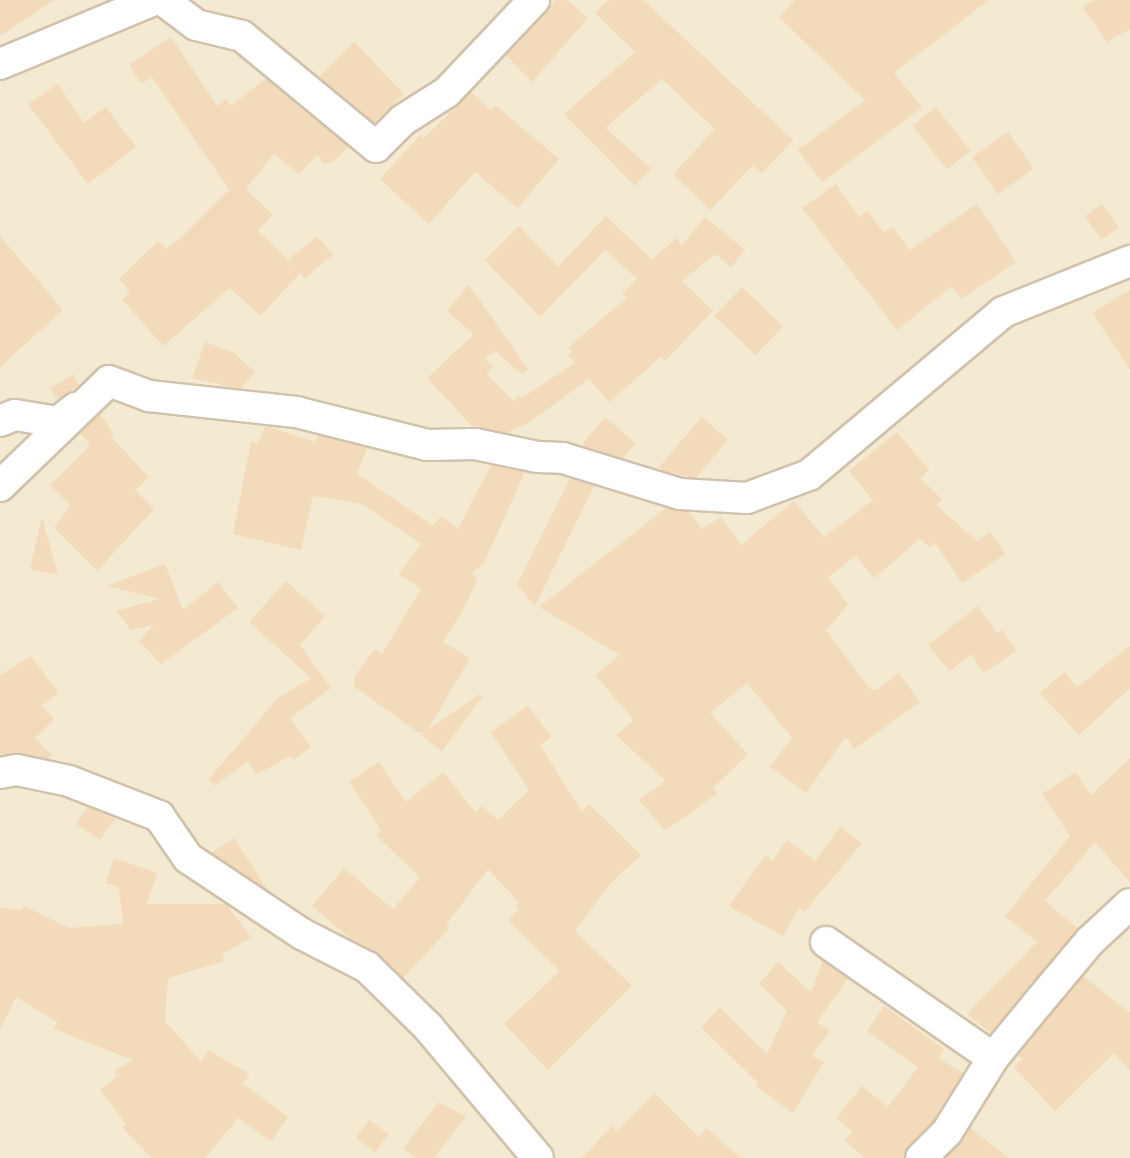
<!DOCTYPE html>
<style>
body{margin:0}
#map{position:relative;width:1130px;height:1158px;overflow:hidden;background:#fdf7e3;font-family:"Sofia Sans Condensed",sans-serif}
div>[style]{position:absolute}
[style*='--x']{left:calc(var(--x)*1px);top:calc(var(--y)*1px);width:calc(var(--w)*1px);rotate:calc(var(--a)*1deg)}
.residential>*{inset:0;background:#f4ead1;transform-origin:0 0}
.building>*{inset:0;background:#f2daba;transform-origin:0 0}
.roads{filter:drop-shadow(2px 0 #d0c2ac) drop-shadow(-2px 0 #d0c2ac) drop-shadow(0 2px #d0c2ac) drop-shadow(0 -2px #d0c2ac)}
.minor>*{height:30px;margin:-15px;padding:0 15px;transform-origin:15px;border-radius:15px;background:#fff}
span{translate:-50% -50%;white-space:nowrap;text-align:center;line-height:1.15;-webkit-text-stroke:4.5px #fffae9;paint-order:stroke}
</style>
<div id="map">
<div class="residential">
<div style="left:0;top:0;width:1130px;height:1158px"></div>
</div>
<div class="building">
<div style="clip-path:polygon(0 0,54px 0,0 36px)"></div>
<div style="clip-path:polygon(556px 0,567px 0,588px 18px,532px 82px,506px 55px)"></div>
<div style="clip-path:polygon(609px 0,643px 0,793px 140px,762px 173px,753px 165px,710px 210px,673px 174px,715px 129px,662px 79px,605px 128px,651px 168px,635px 186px,564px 114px,635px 52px,595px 13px)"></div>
<div style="clip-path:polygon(795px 0,989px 0,894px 73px,922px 107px,822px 182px,798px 150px,865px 100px,779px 17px)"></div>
<div style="clip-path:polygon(1094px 0,1130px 0,1130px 29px,1107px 42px,1082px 7px)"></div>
<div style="clip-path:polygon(171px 37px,217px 106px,226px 99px,231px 106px,266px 78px,349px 147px,331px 163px,323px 163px,318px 155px,299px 174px,274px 154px,246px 189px,273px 215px,258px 231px,295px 266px,289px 259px,317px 236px,333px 255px,305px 278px,300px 273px,260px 316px,230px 288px,163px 346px,122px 299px,130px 292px,119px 279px,158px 241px,166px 249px,181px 238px,229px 190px,152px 77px,141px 84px,129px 65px)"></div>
<div style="clip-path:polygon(354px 42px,404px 94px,374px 123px,319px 77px)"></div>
<div style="clip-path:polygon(58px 84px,84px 123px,106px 107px,136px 147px,88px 184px,28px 104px)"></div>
<div style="clip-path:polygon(471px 92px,491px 110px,495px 105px,559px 159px,518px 208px,475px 172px,429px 224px,380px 179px,420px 135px,424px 138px)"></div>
<div style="left:936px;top:107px;width:56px;height:30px;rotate:52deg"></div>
<div style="left:1008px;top:132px;width:45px;height:44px;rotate:55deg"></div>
<div style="clip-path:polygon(836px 184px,859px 217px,868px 211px,884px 233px,892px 227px,910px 250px,977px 204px,1016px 262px,961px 299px,952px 286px,897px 330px,802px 208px)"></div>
<div style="left:1102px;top:204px;width:29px;height:21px;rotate:55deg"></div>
<div style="clip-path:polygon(606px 216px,652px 260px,676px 238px,682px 245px,705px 217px,745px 250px,731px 267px,715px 254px,682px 281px,713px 311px,665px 361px,661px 357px,609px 402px,589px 379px,528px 423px,506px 433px,473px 427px,427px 378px,474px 334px,447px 311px,469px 285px,528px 369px,522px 374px,495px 351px,485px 358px,493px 367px,486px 373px,514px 401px,519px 395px,522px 398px,575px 363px,568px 355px,572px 351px,568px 347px,627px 298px,622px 293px,637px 279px,605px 250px,540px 317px,485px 260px,519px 226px,558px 267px)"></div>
<div style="clip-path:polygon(0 236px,63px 310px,0 367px)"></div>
<div style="left:742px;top:287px;width:57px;height:40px;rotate:44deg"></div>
<div style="clip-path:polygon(1130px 290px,1130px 370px,1093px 313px)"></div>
<div style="clip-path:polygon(205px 342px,233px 352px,255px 372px,240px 389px,192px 378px)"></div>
<div style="left:73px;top:374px;width:13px;height:27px;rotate:58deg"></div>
<div style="clip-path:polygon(100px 414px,114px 435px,111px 437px,149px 477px,135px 490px,154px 509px,97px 571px,54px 528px,70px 505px,50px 485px,90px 445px,80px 433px)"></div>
<div style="clip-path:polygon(605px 417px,636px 444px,623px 458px,585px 447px,583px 443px)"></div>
<div style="clip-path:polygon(702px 417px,728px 440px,696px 478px,663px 471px,659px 467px)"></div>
<div style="clip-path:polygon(265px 426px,315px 442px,318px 435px,367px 448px,357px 474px,433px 526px,441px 516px,458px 529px,491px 465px,525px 472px,484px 563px,472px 573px,477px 580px,465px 606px,443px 642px,470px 658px,428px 729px,480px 694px,482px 697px,442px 751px,420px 735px,424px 732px,417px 732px,354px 686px,354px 677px,375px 649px,382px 654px,421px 589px,399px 574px,421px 544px,362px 504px,313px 496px,301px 550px,233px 534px,251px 442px,258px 444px)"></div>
<div style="clip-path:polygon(897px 432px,929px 470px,920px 478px,942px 499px,936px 505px,977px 541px,990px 532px,1005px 554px,962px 583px,935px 543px,930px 548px,920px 539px,874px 578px,856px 556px,828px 577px,848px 605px,826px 630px,870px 689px,876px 690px,899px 673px,920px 702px,854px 749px,846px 737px,806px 793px,770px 767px,792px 738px,747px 683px,710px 713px,748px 754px,713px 788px,717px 794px,665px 831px,639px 800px,666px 781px,616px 735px,634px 720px,595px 675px,620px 655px,539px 607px,666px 508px,690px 512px,702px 529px,721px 517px,741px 545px,794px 501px,824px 537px,873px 500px,849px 471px)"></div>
<div style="clip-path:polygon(570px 478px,594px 486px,535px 606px,517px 584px)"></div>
<div style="clip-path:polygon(42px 517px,58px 575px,30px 569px)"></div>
<div style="clip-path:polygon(165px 564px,183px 610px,218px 582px,238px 608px,161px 664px,139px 641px,153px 625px,131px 630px,116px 611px,160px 599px,106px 586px)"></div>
<div style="clip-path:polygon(286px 581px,325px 616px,300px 645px,331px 688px,290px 718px,311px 747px,293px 760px,290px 756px,256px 775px,248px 761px,215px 786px,209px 779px,277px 699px,311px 678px,249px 622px)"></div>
<div style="clip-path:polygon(978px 606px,997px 634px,1002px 630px,1016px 651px,984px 673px,971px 654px,950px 671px,928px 645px)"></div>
<div style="clip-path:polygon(1130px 646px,1130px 688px,1079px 735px,1040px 693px,1064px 672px,1077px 687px)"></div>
<div style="clip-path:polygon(31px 656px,58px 693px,41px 706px,54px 719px,35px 738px,52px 755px,48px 759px,0 754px,0 675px)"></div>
<div style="clip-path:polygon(528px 706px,551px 737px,540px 745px,582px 812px,589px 804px,641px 855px,611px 883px,575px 931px,632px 986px,548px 1070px,504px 1024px,560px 971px,508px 920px,519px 909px,515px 906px,519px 902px,488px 869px,446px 925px,450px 928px,403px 978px,379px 954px,351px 939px,312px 906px,344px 868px,393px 909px,420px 878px,376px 835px,381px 830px,349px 782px,379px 762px,406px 802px,443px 772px,476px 813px,481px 806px,498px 820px,529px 790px,491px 732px)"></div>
<div style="clip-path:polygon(1130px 758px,1130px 882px,1095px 842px,1045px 901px,1078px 929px,991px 1033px,967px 1014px,1037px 942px,1005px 916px,1070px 836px,1042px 794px,1075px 772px,1091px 795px)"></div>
<div style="clip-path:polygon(88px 807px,115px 819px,100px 840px,76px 824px)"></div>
<div style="clip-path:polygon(840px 827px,862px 843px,804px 912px,799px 908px,783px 936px,729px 906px,765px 855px,772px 861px,787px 840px,815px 861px)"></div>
<div style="clip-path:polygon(234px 838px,268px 891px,211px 853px)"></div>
<div style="clip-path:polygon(114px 858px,157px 873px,147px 904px,226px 904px,251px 937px,222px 955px,224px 961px,168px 978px,165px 1021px,201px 1062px,209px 1050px,249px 1074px,243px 1084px,288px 1117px,271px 1141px,238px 1118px,205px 1158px,152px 1158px,123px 1128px,126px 1124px,100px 1090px,117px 1076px,114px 1071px,133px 1060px,54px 1029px,57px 1022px,16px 997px,0 1030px,0 907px,21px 911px,24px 906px,69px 928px,123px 924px,119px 887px,106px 883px)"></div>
<div style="clip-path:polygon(823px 961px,848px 978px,817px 1022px,830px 1031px,812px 1056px,824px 1062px,793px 1113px,756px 1086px,758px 1083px,701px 1027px,720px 1007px,767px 1054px,787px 1011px,759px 984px,778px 962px,811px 992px)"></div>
<div style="clip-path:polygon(1083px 976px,1130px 1013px,1130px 1070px,1114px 1053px,1055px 1111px,1014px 1067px,1022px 1059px,1017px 1055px)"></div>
<div style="clip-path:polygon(884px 1006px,944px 1049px,938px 1058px,963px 1073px,933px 1121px,908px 1146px,904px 1158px,865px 1158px,845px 1141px,852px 1132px,836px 1118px,862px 1086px,888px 1107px,918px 1067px,867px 1031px)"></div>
<div style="clip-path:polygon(655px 1093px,699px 1137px,706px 1128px,741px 1158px,582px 1158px,612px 1126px,617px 1131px)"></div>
<div style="clip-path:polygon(439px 1102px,466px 1117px,434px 1158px,416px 1158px,403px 1148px)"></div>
<div style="left:369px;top:1120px;width:24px;height:22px;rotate:36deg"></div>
<div style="clip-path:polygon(970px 1128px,1009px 1158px,945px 1158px)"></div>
</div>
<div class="roads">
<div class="minor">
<div style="--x:163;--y:0;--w:41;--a:37.1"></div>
<div style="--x:196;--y:25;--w:47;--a:13.4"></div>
<div style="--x:242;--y:36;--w:174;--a:39.6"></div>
<div style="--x:376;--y:147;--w:38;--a:-45"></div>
<div style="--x:403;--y:120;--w:52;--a:-32.5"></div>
<div style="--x:447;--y:92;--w:127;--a:-46.6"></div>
<div style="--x:0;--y:64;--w:167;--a:-22.6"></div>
<div style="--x:0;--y:421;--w:16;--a:-22"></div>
<div style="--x:15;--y:415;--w:44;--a:9.2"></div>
<div style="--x:58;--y:422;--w:23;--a:-38"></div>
<div style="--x:0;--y:486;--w:151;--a:-43.9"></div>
<div style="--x:109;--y:381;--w:43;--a:20.6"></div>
<div style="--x:149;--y:396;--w:148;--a:6.2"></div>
<div style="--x:296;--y:412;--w:135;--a:14.1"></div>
<div style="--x:427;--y:445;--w:48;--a:-1.2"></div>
<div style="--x:475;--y:444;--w:64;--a:11.7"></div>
<div style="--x:538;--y:457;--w:25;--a:2"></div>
<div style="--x:563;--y:458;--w:122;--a:17.1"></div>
<div style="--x:680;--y:494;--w:67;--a:3.4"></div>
<div style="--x:747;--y:498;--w:66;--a:-20.4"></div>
<div style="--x:809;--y:475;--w:253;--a:-40"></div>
<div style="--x:1003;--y:312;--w:137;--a:-21.9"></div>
<div style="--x:0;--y:773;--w:17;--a:-10"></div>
<div style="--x:17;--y:770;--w:53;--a:11.9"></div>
<div style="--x:69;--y:781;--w:97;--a:21.3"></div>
<div style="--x:159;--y:816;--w:51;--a:55.4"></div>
<div style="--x:188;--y:858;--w:137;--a:33.7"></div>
<div style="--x:302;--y:934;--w:73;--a:26.9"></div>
<div style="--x:367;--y:967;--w:86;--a:44.5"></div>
<div style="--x:428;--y:1027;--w:171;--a:50"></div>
<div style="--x:826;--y:942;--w:203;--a:34.8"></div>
<div style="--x:921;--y:1158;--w:37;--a:-45"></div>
<div style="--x:947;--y:1132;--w:87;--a:-58.1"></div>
<div style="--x:993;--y:1058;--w:71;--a:-50.7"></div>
<div style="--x:1038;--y:1003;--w:81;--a:-50"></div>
<div style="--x:1090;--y:941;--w:54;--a:-42.8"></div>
</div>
</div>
</div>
